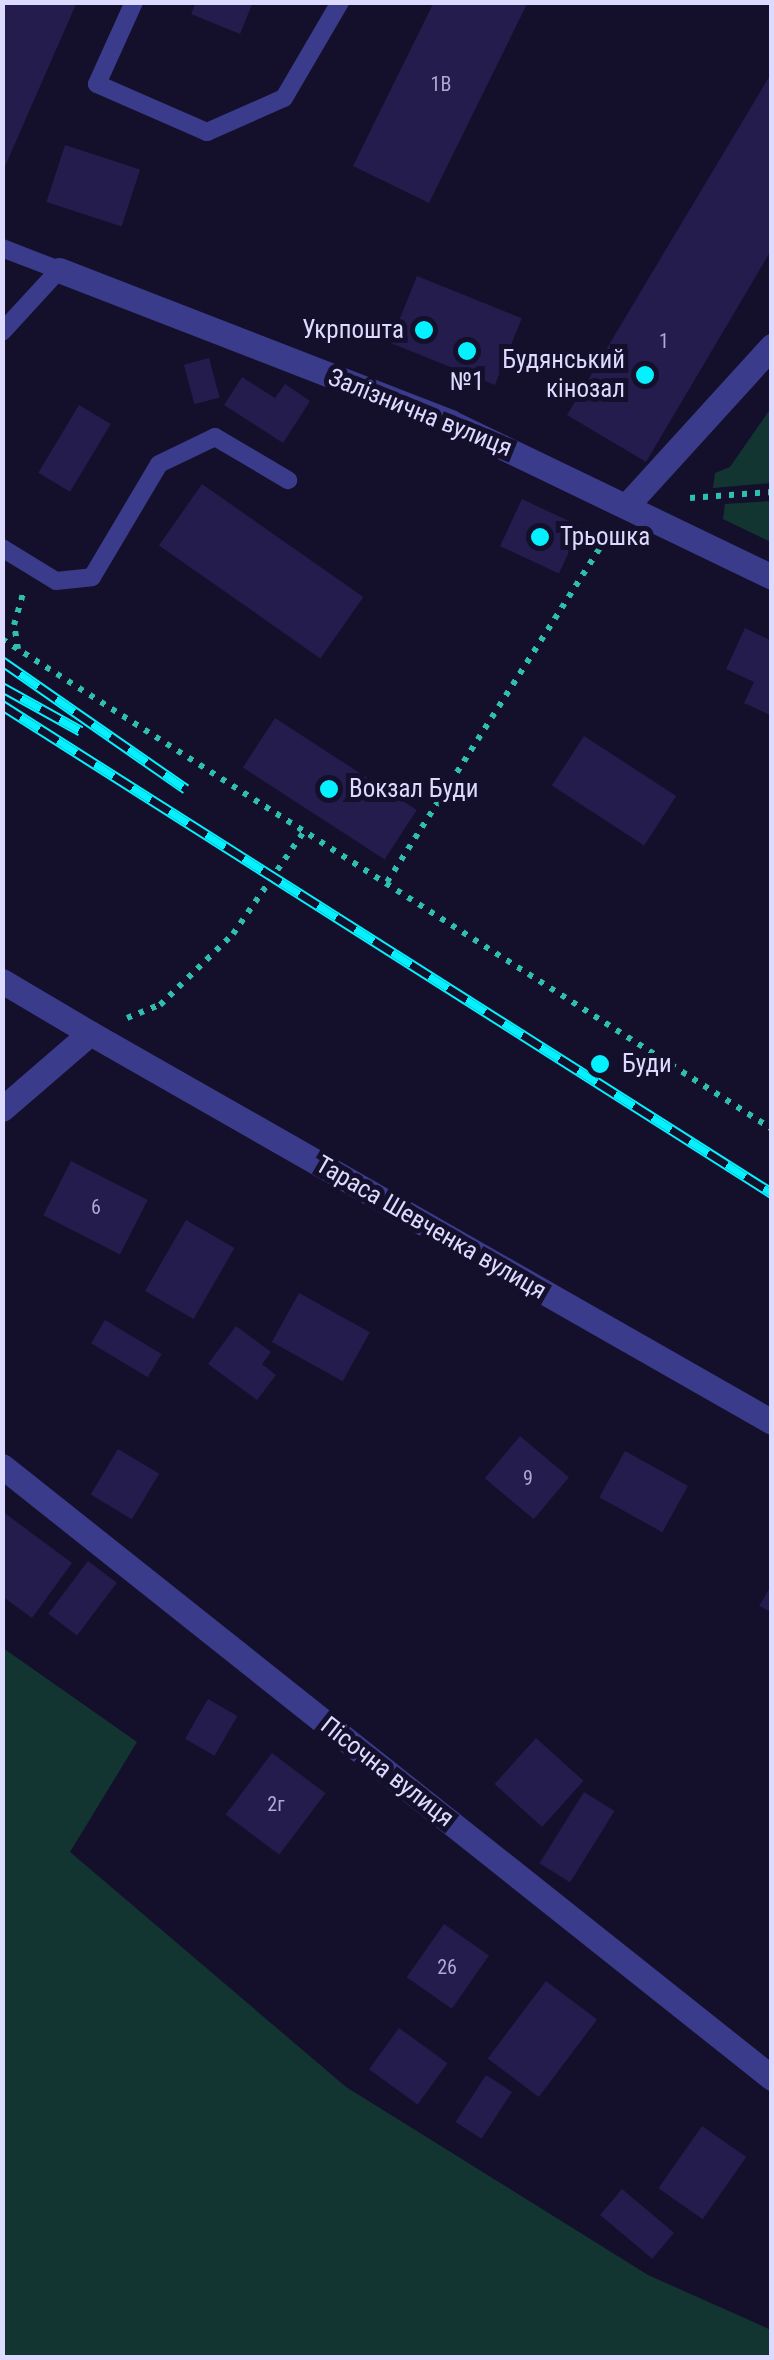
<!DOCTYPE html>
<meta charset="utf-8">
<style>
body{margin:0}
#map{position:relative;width:774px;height:2360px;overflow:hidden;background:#14102b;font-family:"Roboto Condensed",sans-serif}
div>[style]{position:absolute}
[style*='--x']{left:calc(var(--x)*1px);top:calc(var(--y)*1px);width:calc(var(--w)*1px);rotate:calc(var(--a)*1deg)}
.green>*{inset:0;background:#133532}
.building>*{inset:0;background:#231c4c;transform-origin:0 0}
.path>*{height:6px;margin-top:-3px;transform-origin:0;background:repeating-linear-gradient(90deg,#2ebfb0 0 5px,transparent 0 13px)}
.service>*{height:18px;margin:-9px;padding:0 9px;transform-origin:9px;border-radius:9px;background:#3a3b8b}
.minor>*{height:25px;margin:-12.5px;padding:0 12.5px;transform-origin:12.5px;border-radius:12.5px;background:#3a3b8b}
.tertiary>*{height:25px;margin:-12.5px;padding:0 12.5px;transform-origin:12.5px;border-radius:12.5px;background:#3a3b8b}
.rail>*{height:11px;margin-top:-5.5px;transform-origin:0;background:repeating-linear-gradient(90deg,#14102b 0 22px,#06f1ff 0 44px);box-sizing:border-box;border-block:2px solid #06f1ff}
.dots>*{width:28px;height:28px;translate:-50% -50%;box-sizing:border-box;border:5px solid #14102b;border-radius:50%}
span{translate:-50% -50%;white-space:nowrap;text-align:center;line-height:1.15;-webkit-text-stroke:10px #14102b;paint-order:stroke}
.number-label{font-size:20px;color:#aeaad2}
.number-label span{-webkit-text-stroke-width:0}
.poi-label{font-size:25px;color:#dddaff}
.right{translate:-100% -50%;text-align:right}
.left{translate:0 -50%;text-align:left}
.street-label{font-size:25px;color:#dddaff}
.frame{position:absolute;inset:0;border:5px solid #dddaff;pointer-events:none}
</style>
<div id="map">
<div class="green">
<div style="clip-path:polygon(771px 408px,771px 483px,713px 488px,715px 473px,730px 467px)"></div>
<div style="clip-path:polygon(771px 501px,771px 542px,723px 519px,725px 504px)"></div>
<div style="clip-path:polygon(3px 1648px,137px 1742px,70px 1852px,346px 2087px,648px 2275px,771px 2330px,771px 2357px,3px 2357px)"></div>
</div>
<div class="building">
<div style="clip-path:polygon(2px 2px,77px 2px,2px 173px)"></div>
<div style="clip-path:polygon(196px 2px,253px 2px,240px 34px,191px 14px)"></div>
<div style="clip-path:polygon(434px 2px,528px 2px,429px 203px,353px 166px)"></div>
<div style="clip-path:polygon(772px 72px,772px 249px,646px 462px,567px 415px)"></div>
<div style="left:65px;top:145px;width:79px;height:60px;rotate:18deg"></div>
<div style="left:417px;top:276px;width:113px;height:72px;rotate:22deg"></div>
<div style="left:209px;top:358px;width:41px;height:26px;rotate:75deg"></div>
<div style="clip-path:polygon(242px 377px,275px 398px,285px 384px,310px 401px,283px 443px,224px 405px)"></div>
<div style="left:79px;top:405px;width:37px;height:79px;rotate:31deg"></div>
<div style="left:202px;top:484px;width:197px;height:75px;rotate:35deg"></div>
<div style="left:522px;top:499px;width:65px;height:52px;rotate:25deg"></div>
<div style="clip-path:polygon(745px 628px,772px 641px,772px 716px,744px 703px,754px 682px,726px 669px)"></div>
<div style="left:275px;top:718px;width:169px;height:59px;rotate:33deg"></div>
<div style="left:584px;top:736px;width:110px;height:59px;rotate:33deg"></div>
<div style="left:71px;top:1161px;width:86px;height:61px;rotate:27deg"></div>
<div style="left:186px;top:1220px;width:56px;height:82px;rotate:30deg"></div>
<div style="left:299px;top:1293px;width:81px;height:56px;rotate:29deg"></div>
<div style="left:105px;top:1320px;width:66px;height:27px;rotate:31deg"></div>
<div style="clip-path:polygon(236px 1326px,271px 1352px,262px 1364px,276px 1375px,257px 1400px,208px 1364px)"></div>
<div style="left:520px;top:1436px;width:64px;height:55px;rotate:40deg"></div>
<div style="left:118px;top:1449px;width:48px;height:53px;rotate:31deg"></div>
<div style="left:625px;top:1451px;width:72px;height:53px;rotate:29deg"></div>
<div style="clip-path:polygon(2px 1511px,72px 1563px,32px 1618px,2px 1596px)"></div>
<div style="left:88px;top:1561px;width:36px;height:66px;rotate:37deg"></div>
<div style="clip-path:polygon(772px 1584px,772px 1612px,759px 1606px)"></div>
<div style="left:208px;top:1699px;width:34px;height:46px;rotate:30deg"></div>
<div style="left:536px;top:1738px;width:64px;height:62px;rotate:42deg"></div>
<div style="left:272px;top:1753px;width:67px;height:77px;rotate:37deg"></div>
<div style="left:584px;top:1792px;width:36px;height:84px;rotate:32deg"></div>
<div style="left:444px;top:1924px;width:55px;height:65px;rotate:35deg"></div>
<div style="left:546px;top:1981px;width:64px;height:97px;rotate:37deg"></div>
<div style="left:399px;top:2028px;width:60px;height:51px;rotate:36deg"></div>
<div style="left:486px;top:2075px;width:31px;height:56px;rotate:33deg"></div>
<div style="left:702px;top:2126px;width:54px;height:76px;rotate:35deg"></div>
<div style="left:622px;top:2189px;width:68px;height:34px;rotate:40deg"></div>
</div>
<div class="path">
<div style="--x:690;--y:498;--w:82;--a:-4.2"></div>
<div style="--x:2;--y:639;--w:913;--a:32.47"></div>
<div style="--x:18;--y:649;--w:24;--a:-99"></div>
<div style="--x:14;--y:625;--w:33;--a:-74"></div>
<div style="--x:387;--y:882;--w:414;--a:-57.5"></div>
<div style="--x:127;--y:1018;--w:35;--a:-22"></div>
<div style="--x:160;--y:1005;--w:102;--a:-44.2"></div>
<div style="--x:233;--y:934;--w:126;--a:-55.3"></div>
</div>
<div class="service">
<div style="--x:134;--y:2;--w:90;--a:114.3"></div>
<div style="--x:97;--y:84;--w:120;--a:23.6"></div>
<div style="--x:207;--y:132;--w:84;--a:-23.8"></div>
<div style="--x:284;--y:98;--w:111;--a:-59.7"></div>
<div style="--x:2;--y:248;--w:61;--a:21.1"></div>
<div style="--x:59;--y:270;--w:84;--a:132.6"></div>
<div style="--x:2;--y:548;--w:63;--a:31.4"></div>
<div style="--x:56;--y:581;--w:36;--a:-6"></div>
<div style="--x:92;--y:577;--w:131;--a:-59.3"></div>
<div style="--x:159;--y:464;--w:62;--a:-25.7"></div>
<div style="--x:215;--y:437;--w:85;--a:30.5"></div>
</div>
<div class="minor">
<div style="--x:59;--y:270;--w:420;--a:21.2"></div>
<div style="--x:450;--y:422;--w:357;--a:25.7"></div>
<div style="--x:628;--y:504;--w:214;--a:-47.7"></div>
<div style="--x:2;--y:981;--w:102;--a:30.6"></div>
<div style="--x:2;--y:1466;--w:984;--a:38.48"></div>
</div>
<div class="tertiary">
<div style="--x:2;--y:1109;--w:116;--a:-40.8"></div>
<div style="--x:90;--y:1033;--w:785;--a:29.7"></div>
</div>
<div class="rail">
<div style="--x:2;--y:661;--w:224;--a:34.8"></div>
<div style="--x:2;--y:687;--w:90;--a:29.1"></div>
<div style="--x:2;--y:705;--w:912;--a:32.37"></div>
</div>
<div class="dots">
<div style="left:424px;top:330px;background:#06f1ff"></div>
<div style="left:467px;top:351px;background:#06f1ff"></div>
<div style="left:645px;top:375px;background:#06f1ff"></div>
<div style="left:540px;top:537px;background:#06f1ff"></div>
<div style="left:329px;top:789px;background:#06f1ff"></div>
<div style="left:600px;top:1064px;background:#06f1ff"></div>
</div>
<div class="number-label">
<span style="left:441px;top:84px">1В</span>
<span style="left:664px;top:341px">1</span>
<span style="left:96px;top:1207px">6</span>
<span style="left:528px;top:1478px">9</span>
<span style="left:276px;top:1804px">2г</span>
<span style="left:447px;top:1967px">26</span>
</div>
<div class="poi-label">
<span class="right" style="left:404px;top:330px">Укрпошта</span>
<span class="right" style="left:625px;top:375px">Будянський<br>кінозал</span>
<span style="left:467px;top:382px">№1</span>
<span class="left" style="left:560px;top:537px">Трьошка</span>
<span class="left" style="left:349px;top:789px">Вокзал Буди</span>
<span class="left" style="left:622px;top:1064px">Буди</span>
</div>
<div class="street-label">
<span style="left:420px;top:413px;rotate:22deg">Залізнична вулиця</span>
<span style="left:431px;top:1228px;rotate:30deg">Тараса Шевченка вулиця</span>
<span style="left:387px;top:1772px;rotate:38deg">Пісочна вулиця</span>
</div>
<div class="frame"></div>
</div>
